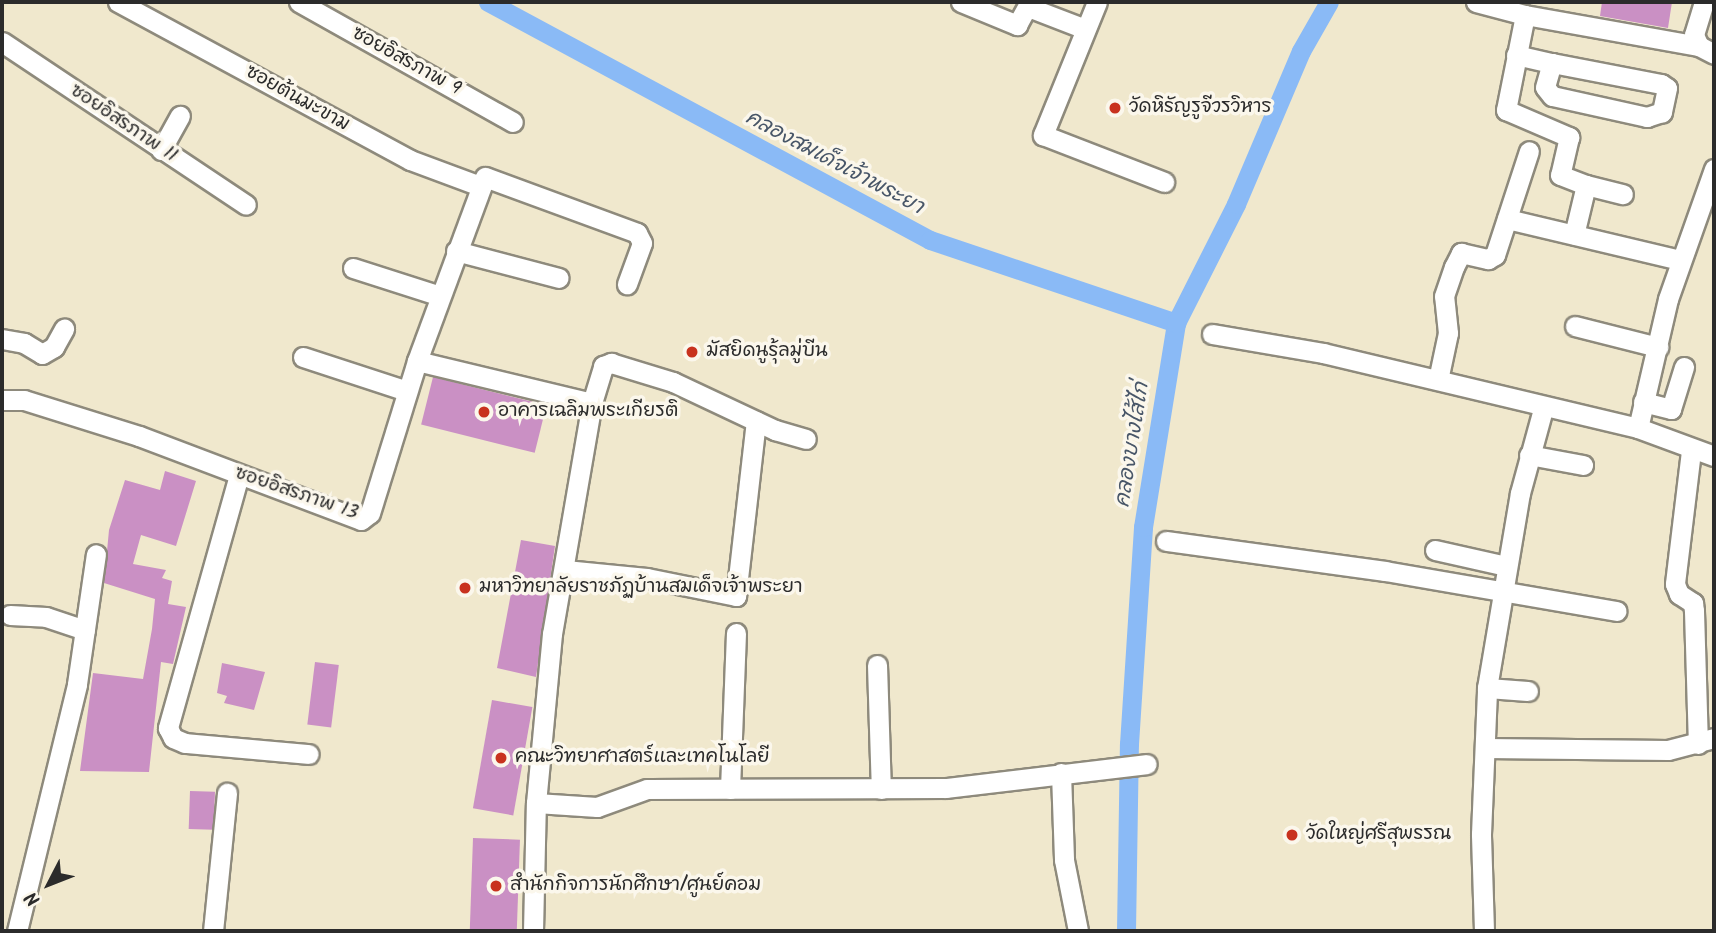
<!DOCTYPE html>
<meta charset="utf-8">
<style>
body{margin:0}
#map{position:relative;width:1716px;height:933px;overflow:hidden;background:#f0e8cd;font-family:Kalam,"Playpen Sans Thai",sans-serif}
div>[style]{position:absolute}
[style*='--x']{left:calc(var(--x)*1px);top:calc(var(--y)*1px);width:calc(var(--w)*1px);rotate:calc(var(--a)*1deg)}
.canal>*{height:19px;margin:-9.5px;padding:0 9.5px;transform-origin:9.5px;border-radius:9.5px;background:#8abaf6}
.building>*{inset:0;background:#ca90c4;transform-origin:0 0}
.roads{filter:drop-shadow(2px 0 #8e8a7c) drop-shadow(-2px 0 #8e8a7c) drop-shadow(0 2px #8e8a7c) drop-shadow(0 -2px #8e8a7c)}
.minor>*{height:19px;margin:-9.5px;padding:0 9.5px;transform-origin:9.5px;border-radius:9.5px;background:#fff}
.dots>*{width:19px;height:19px;translate:-50% -50%;box-sizing:border-box;border:4px solid #fbf7ec;border-radius:50%}
span{translate:-50% -50%;white-space:nowrap;text-align:center;line-height:1.15;-webkit-text-stroke:7px #fbf7ec;paint-order:stroke}
.street-label{font-size:19px;color:#2b2b2b}
.poi-label{font-size:19px;color:#2b2b2b}
.left{translate:0 -50%;text-align:left}
.water-label{font-size:21px;color:#485668;font-style:italic}
.frame{position:absolute;inset:0;border:4px solid #2b2b2b;pointer-events:none}
.north{position:absolute;left:14px;top:849px;width:70px;height:70px;-webkit-text-stroke:5px #fbf7ec;paint-order:stroke;rotate:228deg;font-size:19px;font-weight:700;line-height:28px;text-align:center;color:#2b2b2b}
.north::after{content:'';display:block;margin:auto;width:24px;height:32px;background:#2b2b2b;clip-path:polygon(50% 0,100% 100%,50% 72%,0 100%)}
</style>
<div id="map">
<div class="canal">
<div style="--x:488;--y:2;--w:502;--a:28.3"></div>
<div style="--x:930;--y:240;--w:260;--a:18.6"></div>
<div style="--x:1126;--y:931;--w:187;--a:-89.1"></div>
<div style="--x:1129;--y:744;--w:217;--a:-86.3"></div>
<div style="--x:1143;--y:527;--w:207;--a:-80.8"></div>
<div style="--x:1176;--y:323;--w:133;--a:-63.2"></div>
<div style="--x:1236;--y:204;--w:166;--a:-67"></div>
<div style="--x:1301;--y:51;--w:56;--a:-60.3"></div>
</div>
<div class="building">
<div style="clip-path:polygon(1602px 2px,1672px 2px,1668px 28px,1600px 16px)"></div>
<div style="left:433px;top:377px;width:117px;height:49px;rotate:14deg"></div>
<div style="clip-path:polygon(165px 471px,196px 481px,176px 546px,141px 535px,133px 564px,166px 570px,162px 578px,172px 581px,168px 604px,186px 607px,173px 664px,161px 662px,149px 772px,80px 771px,93px 673px,143px 679px,152px 629px,155px 599px,104px 583px,109px 530px,125px 480px,160px 490px)"></div>
<div style="clip-path:polygon(521px 540px,555px 546px,536px 677px,497px 668px)"></div>
<div style="left:315px;top:662px;width:24px;height:63px;rotate:7deg"></div>
<div style="clip-path:polygon(222px 663px,265px 672px,254px 710px,224px 703px,227px 696px,217px 693px)"></div>
<div style="left:492px;top:700px;width:41px;height:110px;rotate:10deg"></div>
<div style="left:190px;top:791px;width:25px;height:38px;rotate:2deg"></div>
<div style="left:473px;top:838px;width:47px;height:93px;rotate:2deg"></div>
</div>
<div class="roads">
<div class="minor">
<div style="--x:118;--y:2;--w:332;--a:28.4"></div>
<div style="--x:410;--y:160;--w:75;--a:20.4"></div>
<div style="--x:299;--y:2;--w:245;--a:29.3"></div>
<div style="--x:961;--y:2;--w:61;--a:22.3"></div>
<div style="--x:1017;--y:25;--w:26;--a:-61"></div>
<div style="--x:1097;--y:2;--w:144;--a:112.1"></div>
<div style="--x:1043;--y:135;--w:130;--a:21.2"></div>
<div style="--x:1476;--y:2;--w:51;--a:14.9"></div>
<div style="--x:1525;--y:15;--w:177;--a:10.1"></div>
<div style="--x:1704;--y:2;--w:34;--a:107"></div>
<div style="--x:1694;--y:35;--w:12;--a:66"></div>
<div style="--x:1699;--y:46;--w:17;--a:28"></div>
<div style="--x:1028;--y:7;--w:61;--a:21.1"></div>
<div style="--x:1525;--y:15;--w:97;--a:101.3"></div>
<div style="--x:1506;--y:110;--w:69;--a:23.2"></div>
<div style="--x:1569;--y:137;--w:39;--a:103"></div>
<div style="--x:1560;--y:175;--w:28;--a:21"></div>
<div style="--x:1586;--y:185;--w:51;--a:103.5"></div>
<div style="--x:2;--y:42;--w:293;--a:33.7"></div>
<div style="--x:1516;--y:55;--w:37;--a:13"></div>
<div style="--x:1552;--y:63;--w:111;--a:10.9"></div>
<div style="--x:1661;--y:84;--w:7;--a:34"></div>
<div style="--x:1667;--y:88;--w:25;--a:102"></div>
<div style="--x:1662;--y:112;--w:16;--a:162"></div>
<div style="--x:1647;--y:117;--w:97;--a:-167.5"></div>
<div style="--x:1552;--y:96;--w:11;--a:-128"></div>
<div style="--x:1545;--y:87;--w:25;--a:-74"></div>
<div style="--x:161;--y:150;--w:39;--a:-61"></div>
<div style="--x:1586;--y:185;--w:38;--a:14"></div>
<div style="--x:1507;--y:219;--w:178;--a:13.3"></div>
<div style="--x:456;--y:251;--w:106;--a:14.7"></div>
<div style="--x:353;--y:268;--w:91;--a:17.8"></div>
<div style="--x:1575;--y:326;--w:86;--a:14.2"></div>
<div style="--x:1212;--y:334;--w:113;--a:9.7"></div>
<div style="--x:1323;--y:353;--w:324;--a:13.4"></div>
<div style="--x:1638;--y:428;--w:81;--a:20.2"></div>
<div style="--x:2;--y:339;--w:22;--a:10"></div>
<div style="--x:24;--y:343;--w:21;--a:31"></div>
<div style="--x:42;--y:354;--w:14;--a:-30"></div>
<div style="--x:54;--y:347;--w:21;--a:-61"></div>
<div style="--x:303;--y:357;--w:109;--a:18.1"></div>
<div style="--x:417;--y:361;--w:180;--a:13.5"></div>
<div style="--x:1438;--y:380;--w:48;--a:-78"></div>
<div style="--x:1448;--y:333;--w:37;--a:-96"></div>
<div style="--x:1444;--y:296;--w:31;--a:-71"></div>
<div style="--x:1454;--y:267;--w:16;--a:-63"></div>
<div style="--x:1461;--y:253;--w:28;--a:13"></div>
<div style="--x:1488;--y:259;--w:8;--a:-30"></div>
<div style="--x:1495;--y:255;--w:109;--a:-71.9"></div>
<div style="--x:2;--y:400;--w:22;--a:0"></div>
<div style="--x:24;--y:400;--w:121;--a:17.4"></div>
<div style="--x:139;--y:436;--w:237;--a:20.7"></div>
<div style="--x:361;--y:520;--w:11;--a:-38"></div>
<div style="--x:370;--y:513;--w:159;--a:-72.8"></div>
<div style="--x:417;--y:361;--w:196;--a:-69.7"></div>
<div style="--x:485;--y:177;--w:162;--a:20.2"></div>
<div style="--x:637;--y:233;--w:11;--a:63"></div>
<div style="--x:642;--y:243;--w:44;--a:110.1"></div>
<div style="--x:1643;--y:402;--w:29;--a:14"></div>
<div style="--x:1671;--y:409;--w:44;--a:-72.8"></div>
<div style="--x:1638;--y:428;--w:132;--a:-76.9"></div>
<div style="--x:1668;--y:299;--w:138;--a:-70.5"></div>
<div style="--x:1691;--y:451;--w:134;--a:96.9"></div>
<div style="--x:1675;--y:584;--w:11;--a:68"></div>
<div style="--x:1679;--y:594;--w:17;--a:33"></div>
<div style="--x:1693;--y:603;--w:8;--a:83"></div>
<div style="--x:1694;--y:611;--w:133;--a:88.3"></div>
<div style="--x:1529;--y:455;--w:55;--a:10.5"></div>
<div style="--x:239;--y:475;--w:263;--a:105.7"></div>
<div style="--x:168;--y:728;--w:11;--a:63"></div>
<div style="--x:173;--y:738;--w:13;--a:23"></div>
<div style="--x:185;--y:743;--w:124;--a:5.1"></div>
<div style="--x:1166;--y:541;--w:221;--a:7.8"></div>
<div style="--x:1385;--y:571;--w:235;--a:9.8"></div>
<div style="--x:1435;--y:550;--w:73;--a:12.7"></div>
<div style="--x:565;--y:570;--w:82;--a:5.6"></div>
<div style="--x:647;--y:578;--w:91;--a:11.4"></div>
<div style="--x:736;--y:596;--w:176;--a:-83.5"></div>
<div style="--x:10;--y:615;--w:36;--a:3"></div>
<div style="--x:46;--y:617;--w:41;--a:18.4"></div>
<div style="--x:877;--y:665;--w:124;--a:88.2"></div>
<div style="--x:1487;--y:688;--w:41;--a:4.2"></div>
<div style="--x:1485;--y:748;--w:183;--a:0.6"></div>
<div style="--x:1668;--y:750;--w:48;--a:-14.6"></div>
<div style="--x:1061;--y:773;--w:87;--a:88"></div>
<div style="--x:1064;--y:860;--w:72;--a:78.8"></div>
<div style="--x:730;--y:789;--w:156;--a:-87.8"></div>
<div style="--x:536;--y:803;--w:61;--a:3.8"></div>
<div style="--x:597;--y:807;--w:53;--a:-19.8"></div>
<div style="--x:647;--y:789;--w:299;--a:-0.2"></div>
<div style="--x:946;--y:788;--w:202;--a:-6.8"></div>
<div style="--x:17;--y:931;--w:254;--a:-76.3"></div>
<div style="--x:77;--y:684;--w:131;--a:-81.7"></div>
<div style="--x:213;--y:931;--w:139;--a:-84.2"></div>
<div style="--x:533;--y:931;--w:128;--a:-88.7"></div>
<div style="--x:536;--y:803;--w:170;--a:-84.6"></div>
<div style="--x:552;--y:634;--w:234;--a:-80.2"></div>
<div style="--x:592;--y:403;--w:39;--a:-73"></div>
<div style="--x:603;--y:366;--w:9;--a:-21"></div>
<div style="--x:611;--y:363;--w:65;--a:17"></div>
<div style="--x:673;--y:382;--w:113;--a:25.2"></div>
<div style="--x:775;--y:430;--w:32;--a:16"></div>
<div style="--x:1484;--y:931;--w:97;--a:-91.8"></div>
<div style="--x:1481;--y:834;--w:146;--a:-87.6"></div>
<div style="--x:1487;--y:688;--w:198;--a:-80.4"></div>
<div style="--x:1520;--y:493;--w:87;--a:-74.7"></div>
</div>
</div>
<div class="dots">
<div style="left:1115px;top:108px;background:#c8321e"></div>
<div style="left:692px;top:352px;background:#c8321e"></div>
<div style="left:484px;top:412px;background:#c8321e"></div>
<div style="left:465px;top:588px;background:#c8321e"></div>
<div style="left:501px;top:758px;background:#c8321e"></div>
<div style="left:1292px;top:835px;background:#c8321e"></div>
<div style="left:496px;top:886px;background:#c8321e"></div>
</div>
<div class="street-label">
<span style="left:406px;top:62px;rotate:29deg">ซอยอิสรภาพ 9</span>
<span style="left:297px;top:99px;rotate:29deg">ซอยต้นมะขาม</span>
<span style="left:123px;top:124px;rotate:34deg">ซอยอิสรภาพ 11</span>
<span style="left:296px;top:494px;rotate:19deg">ซอยอิสรภาพ 13</span>
</div>
<div class="poi-label">
<span class="left" style="left:1129px;top:108px">วัดหิรัญรูจีวรวิหาร</span>
<span class="left" style="left:706px;top:352px">มัสยิดนูรุ้ลมู่บีน</span>
<span class="left" style="left:498px;top:412px">อาคารเฉลิมพระเกียรติ</span>
<span class="left" style="left:479px;top:588px">มหาวิทยาลัยราชภัฏบ้านสมเด็จเจ้าพระยา</span>
<span class="left" style="left:515px;top:758px">คณะวิทยาศาสตร์และเทคโนโลยี</span>
<span class="left" style="left:1306px;top:835px">วัดใหญ่ศรีสุพรรณ</span>
<span class="left" style="left:510px;top:886px">สำนักกิจการนักศึกษา/ศูนย์คอม</span>
</div>
<div class="water-label">
<span style="left:834px;top:163px;rotate:28deg">คลองสมเด็จเจ้าพระยา</span>
<span style="left:1133px;top:445px;rotate:-81deg">คลองบางไส้ไก่</span>
</div>
<div class="frame"></div>
<div class="north">N</div>
</div>
